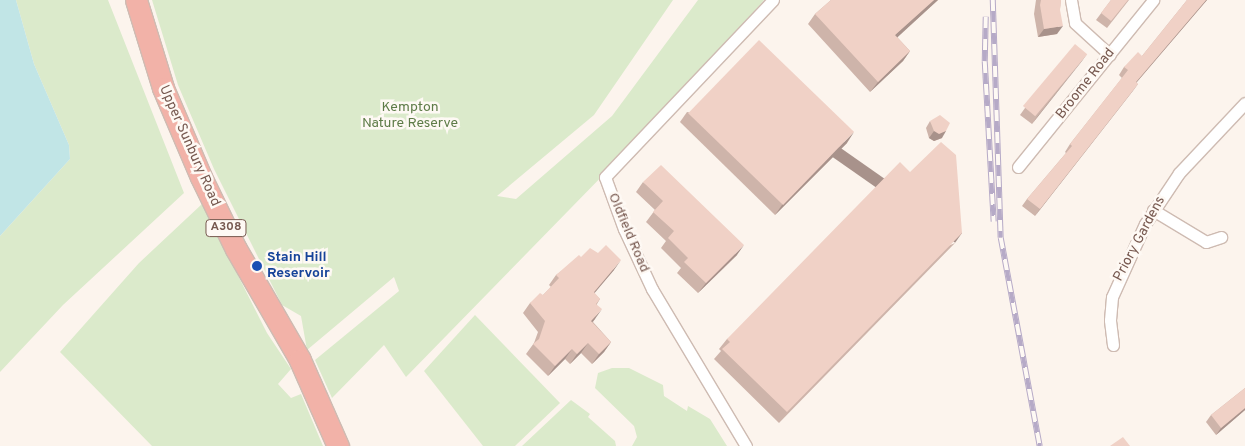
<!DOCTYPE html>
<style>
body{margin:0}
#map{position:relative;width:1245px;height:446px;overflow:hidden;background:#fcf4ed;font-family:Overpass,sans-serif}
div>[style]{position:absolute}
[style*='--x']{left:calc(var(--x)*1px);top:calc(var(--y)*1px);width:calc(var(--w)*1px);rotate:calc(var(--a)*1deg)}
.green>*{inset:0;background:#dbeacb}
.water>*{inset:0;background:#c1e5e6}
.roads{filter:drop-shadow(1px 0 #cebbb2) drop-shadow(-1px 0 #cebbb2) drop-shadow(0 1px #cebbb2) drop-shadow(0 -1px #cebbb2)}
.street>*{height:11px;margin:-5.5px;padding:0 5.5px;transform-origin:5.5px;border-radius:5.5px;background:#fff}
.highway>*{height:21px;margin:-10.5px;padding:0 10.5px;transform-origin:10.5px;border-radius:10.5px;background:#f2b2a8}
.rail>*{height:5.5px;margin-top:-2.75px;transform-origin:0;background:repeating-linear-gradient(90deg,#fef9f4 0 11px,#b6aac7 0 22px);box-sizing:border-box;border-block:1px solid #b6aac7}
.wall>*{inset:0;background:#ceb4aa}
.shaded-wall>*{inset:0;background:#a8928b;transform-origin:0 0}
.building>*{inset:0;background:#f0d1c6;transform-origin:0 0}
.dots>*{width:14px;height:14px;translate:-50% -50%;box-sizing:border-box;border:2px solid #fef9f4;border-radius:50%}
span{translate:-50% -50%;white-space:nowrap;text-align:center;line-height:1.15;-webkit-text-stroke:5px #fef9f4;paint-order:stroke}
.shield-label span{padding:1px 4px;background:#fef9f4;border:1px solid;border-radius:4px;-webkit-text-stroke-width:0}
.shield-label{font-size:12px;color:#775950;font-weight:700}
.street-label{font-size:14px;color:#775950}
.park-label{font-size:14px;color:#5e7c48}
.transit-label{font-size:14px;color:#164399;font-weight:700}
.left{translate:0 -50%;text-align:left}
</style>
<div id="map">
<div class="green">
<div style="clip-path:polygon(16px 0,108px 0,184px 193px,63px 305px,0 372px,0 236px,70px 159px,69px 145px,34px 64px)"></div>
<div style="clip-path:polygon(152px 0,673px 0,594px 115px,497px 196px,516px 199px,612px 116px,698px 0,764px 0,693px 83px,406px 377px,384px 345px,332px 398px,315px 360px,399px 291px,394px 277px,307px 350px,301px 316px,282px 305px,214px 169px,178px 85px)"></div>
<div style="clip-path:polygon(202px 204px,267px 333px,291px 369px,278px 384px,291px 398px,301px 394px,323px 446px,152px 446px,60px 352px,139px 263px)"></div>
<div style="clip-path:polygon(475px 315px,560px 403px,515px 446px,483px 446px,424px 371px)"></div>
<div style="clip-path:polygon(612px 368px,629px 368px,663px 385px,664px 396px,687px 411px,688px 406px,710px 419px,727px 446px,632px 446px,637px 437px,634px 426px,595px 388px,598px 373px)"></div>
<div style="clip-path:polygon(571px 400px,590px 414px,588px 417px,615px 441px,616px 446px,522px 446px)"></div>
</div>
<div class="water">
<div style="clip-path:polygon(0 0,16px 0,34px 64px,69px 145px,70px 159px,0 236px)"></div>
</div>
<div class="roads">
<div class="street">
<div style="--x:1071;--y:0;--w:23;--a:80"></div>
<div style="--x:1075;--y:23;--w:47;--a:42.4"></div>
<div style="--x:1018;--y:167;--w:215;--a:-51"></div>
<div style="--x:1153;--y:210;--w:62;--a:31.1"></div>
<div style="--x:1206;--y:242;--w:16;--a:-18"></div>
<div style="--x:1113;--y:345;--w:25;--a:-97"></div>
<div style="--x:1110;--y:320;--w:23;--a:-85"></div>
<div style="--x:1112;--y:297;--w:80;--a:-65.7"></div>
<div style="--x:1145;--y:224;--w:61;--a:-56.3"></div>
<div style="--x:1179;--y:173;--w:96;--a:-46.7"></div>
<div style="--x:746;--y:446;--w:183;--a:-120.9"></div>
<div style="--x:652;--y:289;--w:66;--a:-115"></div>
<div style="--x:624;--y:229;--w:55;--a:-110.1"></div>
<div style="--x:605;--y:177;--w:244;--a:-46.5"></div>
</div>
<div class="highway">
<div style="--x:136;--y:0;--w:92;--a:72.9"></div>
<div style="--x:163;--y:88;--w:97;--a:66.9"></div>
<div style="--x:201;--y:177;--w:80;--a:64.1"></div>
<div style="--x:236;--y:249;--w:128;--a:60"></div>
<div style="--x:300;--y:360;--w:94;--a:66.2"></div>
</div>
</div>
<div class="rail">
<div style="--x:993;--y:0;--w:238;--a:88.1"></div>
<div style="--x:1001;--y:238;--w:212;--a:79.4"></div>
<div style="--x:986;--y:17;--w:45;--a:91.3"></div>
<div style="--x:985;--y:62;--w:160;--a:86.8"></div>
</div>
<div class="wall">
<div style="clip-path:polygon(831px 0,938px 0,897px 37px,910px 51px,903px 61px,870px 92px,808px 24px,815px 14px)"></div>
<div style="clip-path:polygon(1036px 0,1061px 0,1057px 34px,1038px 37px,1034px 14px)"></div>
<div style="clip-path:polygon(1111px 0,1129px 0,1107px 28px,1096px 20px)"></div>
<div style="clip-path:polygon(1187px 0,1207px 0,1136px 83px,1138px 84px,1132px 92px,1035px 216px,1022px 206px,1027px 199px,1066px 153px,1065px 152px,1070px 144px,1122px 78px,1119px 75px,1124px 67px,1142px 56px)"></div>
<div style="clip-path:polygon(1087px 54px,1032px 124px,1020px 115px,1025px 108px)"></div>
<div style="clip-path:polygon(687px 112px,847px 143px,775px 215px,680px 122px)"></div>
<div style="clip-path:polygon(930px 121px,942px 138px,934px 141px,929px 138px,926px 128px)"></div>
<div style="clip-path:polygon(643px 182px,737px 255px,698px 293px,677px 273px,681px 268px,661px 248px,666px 241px,646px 222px,655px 210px,636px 192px)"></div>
<div style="clip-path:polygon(955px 243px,779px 423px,714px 359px,721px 351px,719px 349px,727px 339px)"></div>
<div style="clip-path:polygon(581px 257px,614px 270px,594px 293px,600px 299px,597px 304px,595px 319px,593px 322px,611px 342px,604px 352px,592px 364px,581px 353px,570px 364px,565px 359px,548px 376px,526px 354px,534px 343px,538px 332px,523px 313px,530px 303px,543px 295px,551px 287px,549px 285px,556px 275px)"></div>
<div style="clip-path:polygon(1245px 388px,1245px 410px,1216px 435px,1206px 422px,1211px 415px)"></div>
</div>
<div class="shaded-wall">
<div style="clip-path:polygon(934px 0,938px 0,888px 46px,895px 35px)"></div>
<div style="clip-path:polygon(1206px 0,1207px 0,1130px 90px,1136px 82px)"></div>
<div style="clip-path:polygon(1063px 26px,1057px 34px,1038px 37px,1044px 29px)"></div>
<div style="clip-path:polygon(910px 51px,903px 61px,870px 92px,878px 82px)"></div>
<div style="clip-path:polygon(1087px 54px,1082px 61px,1032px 124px,1037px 117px)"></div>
<div style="clip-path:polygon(1138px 84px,1132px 92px,1035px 216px,1040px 209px)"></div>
<div style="clip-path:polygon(934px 131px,946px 131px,942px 138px,934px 141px,929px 138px)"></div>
<div style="clip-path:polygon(854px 132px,847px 143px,775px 215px,782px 205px)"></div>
<div style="left:962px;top:233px;width:12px;height:250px;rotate:125deg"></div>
<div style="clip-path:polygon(744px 245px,737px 255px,698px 293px,706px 283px)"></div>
<div style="clip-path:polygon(621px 260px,614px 270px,587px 302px,594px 292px)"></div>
<div style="clip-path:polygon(602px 309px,595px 319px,584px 331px,591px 321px)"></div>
<div style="clip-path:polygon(611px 342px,604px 352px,592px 364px,599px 354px)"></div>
<div style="clip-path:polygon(588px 343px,581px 353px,570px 364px,577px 354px)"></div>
<div style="clip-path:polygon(572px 349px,565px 359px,548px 376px,555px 366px)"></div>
<div style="clip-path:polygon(1245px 408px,1245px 410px,1216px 435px,1221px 428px)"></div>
</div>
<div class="building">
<div style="clip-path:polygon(831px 0,934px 0,895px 35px,910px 51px,878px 82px,815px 14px)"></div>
<div style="clip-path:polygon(1041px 0,1061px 0,1060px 10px,1063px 26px,1044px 29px,1040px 5px)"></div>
<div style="clip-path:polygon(1111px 0,1128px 0,1111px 21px,1101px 13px)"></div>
<div style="clip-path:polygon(1187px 0,1206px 0,1136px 82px,1138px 84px,1040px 209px,1027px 199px,1072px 146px,1070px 144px,1128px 70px,1124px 67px,1138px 52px,1142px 56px)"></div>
<div style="left:759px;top:40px;width:132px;height:102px;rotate:44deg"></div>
<div style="left:1075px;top:44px;width:16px;height:81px;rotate:40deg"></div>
<div style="clip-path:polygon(940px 115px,950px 123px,946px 131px,939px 134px,934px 131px,930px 121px)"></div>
<div style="clip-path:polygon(941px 142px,956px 155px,962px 233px,787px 412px,722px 349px,730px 342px,727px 339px,900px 162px,910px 172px)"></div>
<div style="clip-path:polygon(661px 165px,744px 245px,706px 283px,684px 262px,688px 258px,668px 238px,674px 231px,653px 212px,663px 201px,643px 182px)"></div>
<div style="clip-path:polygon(606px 245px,621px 260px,594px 292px,600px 299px,596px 304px,602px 309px,591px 321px,611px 342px,599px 354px,588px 343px,577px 354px,572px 349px,555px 366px,533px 344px,539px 339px,545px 321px,530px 303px,540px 293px,543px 295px,559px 278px,556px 275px,579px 255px,581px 257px,590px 248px,598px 253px)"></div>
<div style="clip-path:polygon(1245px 388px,1245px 408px,1221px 428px,1211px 415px)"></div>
<div style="clip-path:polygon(1123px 437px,1130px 446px,1110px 446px)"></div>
</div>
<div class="dots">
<div style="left:257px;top:266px;background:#1a4fb4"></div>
</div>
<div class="shield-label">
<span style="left:226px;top:228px">A308</span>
</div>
<div class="street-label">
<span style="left:1086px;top:84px;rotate:-52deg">Broome Road</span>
<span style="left:189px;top:146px;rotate:66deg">Upper Sunbury Road</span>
<span style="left:628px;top:233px;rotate:67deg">Oldfield Road</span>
<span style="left:1140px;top:239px;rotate:-62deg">Priory Gardens</span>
</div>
<div class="park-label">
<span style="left:410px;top:116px">Kempton<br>Nature Reserve</span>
</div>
<div class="transit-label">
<span class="left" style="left:267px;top:266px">Stain Hill<br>Reservoir</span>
</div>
</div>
